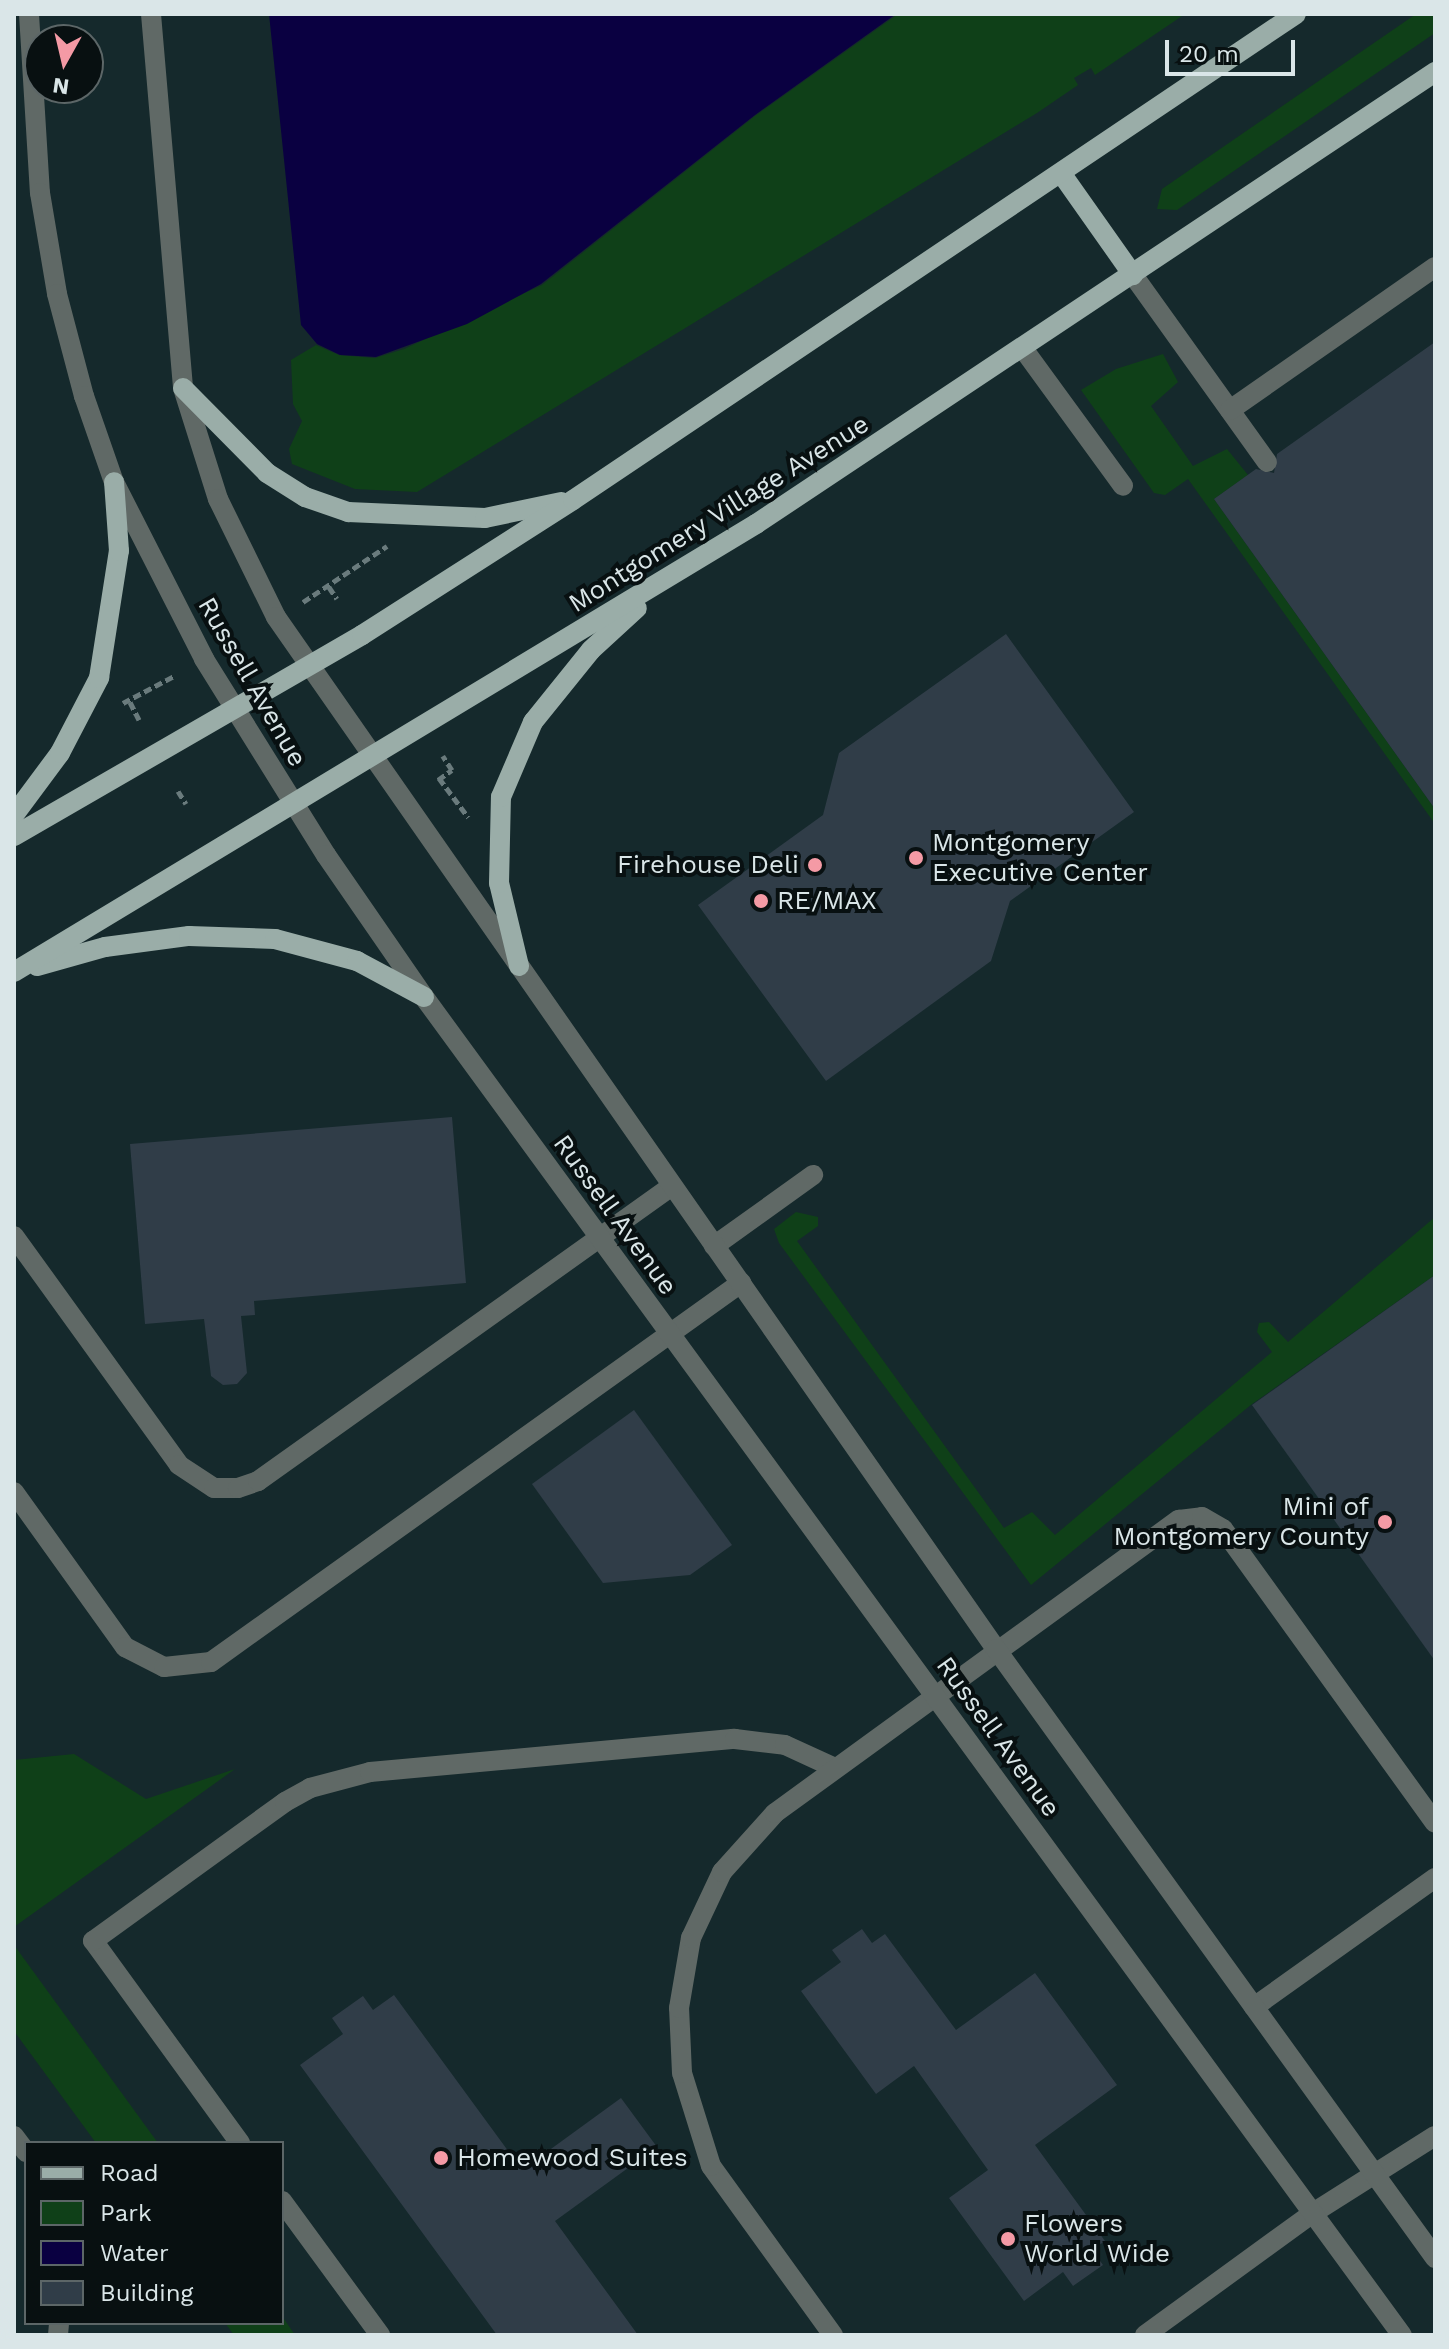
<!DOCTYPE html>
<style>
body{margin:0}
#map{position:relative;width:1449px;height:2349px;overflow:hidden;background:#15292c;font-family:"Work Sans",sans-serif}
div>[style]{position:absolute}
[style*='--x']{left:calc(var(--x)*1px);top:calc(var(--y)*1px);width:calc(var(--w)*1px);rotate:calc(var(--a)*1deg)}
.green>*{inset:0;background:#0f4018}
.water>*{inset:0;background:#0a0041}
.building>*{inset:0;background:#303d48}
.path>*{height:5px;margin-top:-2.5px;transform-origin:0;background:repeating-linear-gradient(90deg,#6a7b7d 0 8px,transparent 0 12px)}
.service>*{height:20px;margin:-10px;padding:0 10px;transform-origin:10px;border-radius:10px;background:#606966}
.minor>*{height:20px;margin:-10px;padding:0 10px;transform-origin:10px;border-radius:10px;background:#606966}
.tertiary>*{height:20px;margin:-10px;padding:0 10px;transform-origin:10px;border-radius:10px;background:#606966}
.primary>*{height:20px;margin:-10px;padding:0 10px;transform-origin:10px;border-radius:10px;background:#9aada8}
.dots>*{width:22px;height:22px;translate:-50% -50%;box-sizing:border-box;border:4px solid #081011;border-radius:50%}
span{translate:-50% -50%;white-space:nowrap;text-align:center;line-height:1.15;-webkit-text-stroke:8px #081011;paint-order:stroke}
.street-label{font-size:26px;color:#dae6e8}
.poi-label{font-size:26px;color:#dae6e8}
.left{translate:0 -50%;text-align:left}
.right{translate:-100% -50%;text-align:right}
.frame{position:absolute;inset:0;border:16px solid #dae6e8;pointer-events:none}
.legend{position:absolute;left:24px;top:2141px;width:260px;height:184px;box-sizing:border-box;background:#081011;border:2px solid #5c6667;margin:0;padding:10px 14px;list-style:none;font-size:24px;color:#dae6e8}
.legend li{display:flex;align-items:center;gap:16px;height:40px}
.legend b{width:40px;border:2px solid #5c6667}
.north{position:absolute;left:24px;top:24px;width:80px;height:80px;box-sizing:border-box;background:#081011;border:2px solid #5c6667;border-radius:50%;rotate:188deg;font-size:22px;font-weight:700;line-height:32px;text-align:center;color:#dae6e8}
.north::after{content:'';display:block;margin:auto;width:28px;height:36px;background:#f49aa5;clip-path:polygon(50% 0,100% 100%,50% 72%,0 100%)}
.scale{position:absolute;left:1165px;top:40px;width:130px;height:36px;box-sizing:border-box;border:4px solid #dae6e8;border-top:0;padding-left:10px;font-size:24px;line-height:28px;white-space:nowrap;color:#dae6e8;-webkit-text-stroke:6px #081011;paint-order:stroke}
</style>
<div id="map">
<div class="green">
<div style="clip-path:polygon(898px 14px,1185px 14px,1095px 75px,1091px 68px,1074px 78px,1078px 85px,1037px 113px,417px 492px,355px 489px,292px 464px,289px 449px,302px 421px,293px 404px,291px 360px,316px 345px,339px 355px,375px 358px,404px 349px,542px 285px,755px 116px)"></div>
<div style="clip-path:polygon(1416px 14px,1435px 14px,1435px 33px,1177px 210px,1157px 209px,1162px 189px)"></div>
<div style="clip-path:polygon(1163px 354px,1178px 382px,1151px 406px,1193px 466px,1227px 449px,1248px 475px,1214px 499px,1435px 809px,1435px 824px,1188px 479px,1165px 495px,1154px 493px,1081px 390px,1116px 369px)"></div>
<div style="clip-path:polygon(796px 1212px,818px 1217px,818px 1226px,797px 1241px,1004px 1528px,1032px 1512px,1055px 1535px,1272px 1352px,1257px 1332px,1259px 1323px,1269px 1322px,1288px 1342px,1435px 1217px,1435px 1275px,1252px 1404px,1031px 1585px,779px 1243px,774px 1229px)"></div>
<div style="clip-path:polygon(74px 1754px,146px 1799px,235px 1769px,14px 1927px,14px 1760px)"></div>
<div style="clip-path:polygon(14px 1945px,158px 2143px,96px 2143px,14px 2031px)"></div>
<div style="clip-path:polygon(282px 2316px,295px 2335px,234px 2335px,225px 2323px,282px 2323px)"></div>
</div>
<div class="water">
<div style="clip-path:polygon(269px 14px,896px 14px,755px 115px,541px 284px,467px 324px,376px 357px,340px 355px,317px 344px,301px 325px)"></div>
</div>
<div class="building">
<div style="clip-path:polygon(1435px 342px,1435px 809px,1214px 499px,1256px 469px,1274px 473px,1277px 454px)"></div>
<div style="clip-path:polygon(1006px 634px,1134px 812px,1010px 901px,991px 961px,826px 1081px,698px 905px,823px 815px,839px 753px)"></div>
<div style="clip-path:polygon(452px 1117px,466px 1283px,254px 1301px,255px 1315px,241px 1316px,247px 1373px,237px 1384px,223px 1385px,211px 1376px,204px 1319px,145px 1324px,130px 1144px)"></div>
<div style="clip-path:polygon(1435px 1275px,1435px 1661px,1252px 1405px)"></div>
<div style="clip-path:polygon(634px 1410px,732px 1545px,690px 1575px,603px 1583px,532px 1484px)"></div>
<div style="clip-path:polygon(862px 1929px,872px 1943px,885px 1934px,956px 2030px,1035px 1973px,1117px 2085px,1035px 2145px,1105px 2241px,1092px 2250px,1103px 2265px,1073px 2286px,1063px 2272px,1024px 2301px,949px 2198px,988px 2170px,914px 2066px,876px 2094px,801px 1991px,841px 1962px,832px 1950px)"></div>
<div style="clip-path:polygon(394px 1995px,522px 2170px,621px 2098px,657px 2147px,555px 2221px,638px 2335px,497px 2335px,300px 2065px,343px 2034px,332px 2018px,363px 1996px,373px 2010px)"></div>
</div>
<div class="path">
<div style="--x:329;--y:587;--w:14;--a:56"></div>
<div style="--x:303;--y:602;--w:101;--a:-33.7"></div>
<div style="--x:130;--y:702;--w:20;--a:63"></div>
<div style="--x:123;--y:703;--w:58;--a:-27.9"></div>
<div style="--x:439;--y:778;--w:49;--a:53.4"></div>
<div style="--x:438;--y:780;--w:17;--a:-36"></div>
<div style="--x:452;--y:770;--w:17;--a:-123"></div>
<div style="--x:178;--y:791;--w:15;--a:58"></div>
</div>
<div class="service">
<div style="--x:1133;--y:275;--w:230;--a:54.4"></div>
<div style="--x:1024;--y:350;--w:168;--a:53.9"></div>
<div style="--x:1230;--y:410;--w:250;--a:-34.9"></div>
<div style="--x:14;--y:1236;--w:282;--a:54.2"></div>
<div style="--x:179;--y:1465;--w:42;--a:33.3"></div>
<div style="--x:214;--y:1488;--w:24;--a:0"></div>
<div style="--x:238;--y:1488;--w:21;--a:-19"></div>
<div style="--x:258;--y:1481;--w:508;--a:-35.47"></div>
<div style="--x:714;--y:1246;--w:122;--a:-35.6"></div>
<div style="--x:14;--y:1492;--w:191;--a:54.4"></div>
<div style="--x:125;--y:1647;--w:44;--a:27.1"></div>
<div style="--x:164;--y:1667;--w:47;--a:-6.1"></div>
<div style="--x:211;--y:1662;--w:652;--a:-35.57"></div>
<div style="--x:1254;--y:2007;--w:222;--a:-35.5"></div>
<div style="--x:240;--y:2143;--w:250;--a:-126"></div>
<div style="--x:93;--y:1941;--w:237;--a:-35.9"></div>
<div style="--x:285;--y:1802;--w:29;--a:-29"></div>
<div style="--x:310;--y:1788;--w:62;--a:-14.9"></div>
<div style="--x:370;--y:1772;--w:366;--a:-5.2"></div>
<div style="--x:735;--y:1739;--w:50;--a:6.8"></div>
<div style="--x:785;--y:1745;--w:53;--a:24.6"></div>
<div style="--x:282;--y:2201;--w:166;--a:53.8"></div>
<div style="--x:833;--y:2335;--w:208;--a:-125.8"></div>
<div style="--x:711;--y:2166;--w:97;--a:-107.3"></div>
<div style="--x:682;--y:2073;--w:65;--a:-92.6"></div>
<div style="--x:679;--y:2008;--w:71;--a:-80.3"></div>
<div style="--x:691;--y:1938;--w:73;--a:-64.8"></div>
<div style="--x:722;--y:1872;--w:79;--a:-48.1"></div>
<div style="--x:775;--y:1813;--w:499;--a:-36"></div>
<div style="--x:1179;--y:1520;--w:23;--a:-7"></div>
<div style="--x:1202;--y:1517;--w:24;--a:30"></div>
<div style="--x:1223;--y:1529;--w:362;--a:54.2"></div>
<div style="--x:1145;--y:2335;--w:208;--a:-36"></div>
<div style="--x:1313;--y:2213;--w:144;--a:-32.3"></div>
</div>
<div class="minor">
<div style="--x:14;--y:2136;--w:20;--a:53"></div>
<div style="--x:58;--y:2335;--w:12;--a:-85"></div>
</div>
<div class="tertiary">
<div style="--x:29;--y:14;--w:179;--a:86.5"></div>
<div style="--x:40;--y:193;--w:102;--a:80.4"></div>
<div style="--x:57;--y:294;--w:106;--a:75.2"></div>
<div style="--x:84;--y:396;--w:91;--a:70.8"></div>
<div style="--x:114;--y:482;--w:199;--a:63"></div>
<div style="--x:204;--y:659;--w:231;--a:58.1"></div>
<div style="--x:326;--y:855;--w:173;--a:55.4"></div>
<div style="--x:424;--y:997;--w:1657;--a:53.84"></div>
<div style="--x:151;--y:14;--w:375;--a:85.1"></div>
<div style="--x:183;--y:388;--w:116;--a:72.5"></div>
<div style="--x:218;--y:499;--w:131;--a:63.8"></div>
<div style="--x:276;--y:617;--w:1258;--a:55.1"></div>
<div style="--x:996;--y:1649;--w:751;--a:54.21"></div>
</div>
<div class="primary">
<div style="--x:1061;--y:173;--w:125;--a:54.8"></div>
<div style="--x:183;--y:388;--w:120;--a:45.3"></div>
<div style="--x:267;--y:473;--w:45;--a:32.3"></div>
<div style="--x:305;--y:497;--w:46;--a:19.2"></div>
<div style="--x:348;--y:512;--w:137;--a:2.5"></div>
<div style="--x:485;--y:518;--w:78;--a:-11.9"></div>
<div style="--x:14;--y:815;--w:77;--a:-53.4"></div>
<div style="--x:60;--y:753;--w:85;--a:-62.5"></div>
<div style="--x:99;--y:678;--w:129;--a:-81.1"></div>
<div style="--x:119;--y:551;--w:69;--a:-94.1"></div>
<div style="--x:14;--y:836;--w:402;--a:-30"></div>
<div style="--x:362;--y:635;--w:250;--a:-32.6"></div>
<div style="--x:573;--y:500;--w:871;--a:-33.91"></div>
<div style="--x:37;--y:966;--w:71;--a:-15.6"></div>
<div style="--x:105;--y:947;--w:85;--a:-7.5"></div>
<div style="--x:189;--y:936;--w:86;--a:2"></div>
<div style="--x:275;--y:939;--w:85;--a:15"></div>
<div style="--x:357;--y:961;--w:76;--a:28.2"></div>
<div style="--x:519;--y:966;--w:85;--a:-103.5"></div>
<div style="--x:499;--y:883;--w:86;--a:-88.7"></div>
<div style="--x:501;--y:797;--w:82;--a:-66.9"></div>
<div style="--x:533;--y:722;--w:92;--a:-51.1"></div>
<div style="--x:591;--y:650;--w:62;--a:-42.4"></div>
<div style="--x:14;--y:972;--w:867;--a:-31.12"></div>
<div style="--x:756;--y:524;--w:816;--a:-33.65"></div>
</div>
<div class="dots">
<div style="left:916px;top:858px;background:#f49aa5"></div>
<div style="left:815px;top:865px;background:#f49aa5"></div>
<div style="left:761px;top:901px;background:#f49aa5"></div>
<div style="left:1385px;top:1522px;background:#f49aa5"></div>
<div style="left:441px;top:2158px;background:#f49aa5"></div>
<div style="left:1008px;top:2239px;background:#f49aa5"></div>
</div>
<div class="street-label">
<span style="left:719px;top:514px;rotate:-32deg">Montgomery Village Avenue</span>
<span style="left:252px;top:682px;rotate:60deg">Russell Avenue</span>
<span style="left:615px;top:1215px;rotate:54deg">Russell Avenue</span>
<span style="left:998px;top:1737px;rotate:54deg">Russell Avenue</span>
</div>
<div class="poi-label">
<span class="left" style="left:932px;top:858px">Montgomery<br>Executive Center</span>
<span class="right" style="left:799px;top:865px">Firehouse Deli</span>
<span class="left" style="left:777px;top:901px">RE/MAX</span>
<span class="right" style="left:1369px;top:1522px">Mini of<br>Montgomery County</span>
<span class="left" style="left:457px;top:2158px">Homewood Suites</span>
<span class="left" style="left:1024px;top:2239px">Flowers<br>World Wide</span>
</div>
<div class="frame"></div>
<ul class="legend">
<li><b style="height:10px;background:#9aada8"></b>Road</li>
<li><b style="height:22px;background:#0f4018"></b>Park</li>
<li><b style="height:22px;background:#0a0041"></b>Water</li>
<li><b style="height:22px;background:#303d48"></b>Building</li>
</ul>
<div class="north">N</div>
<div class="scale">20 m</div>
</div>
